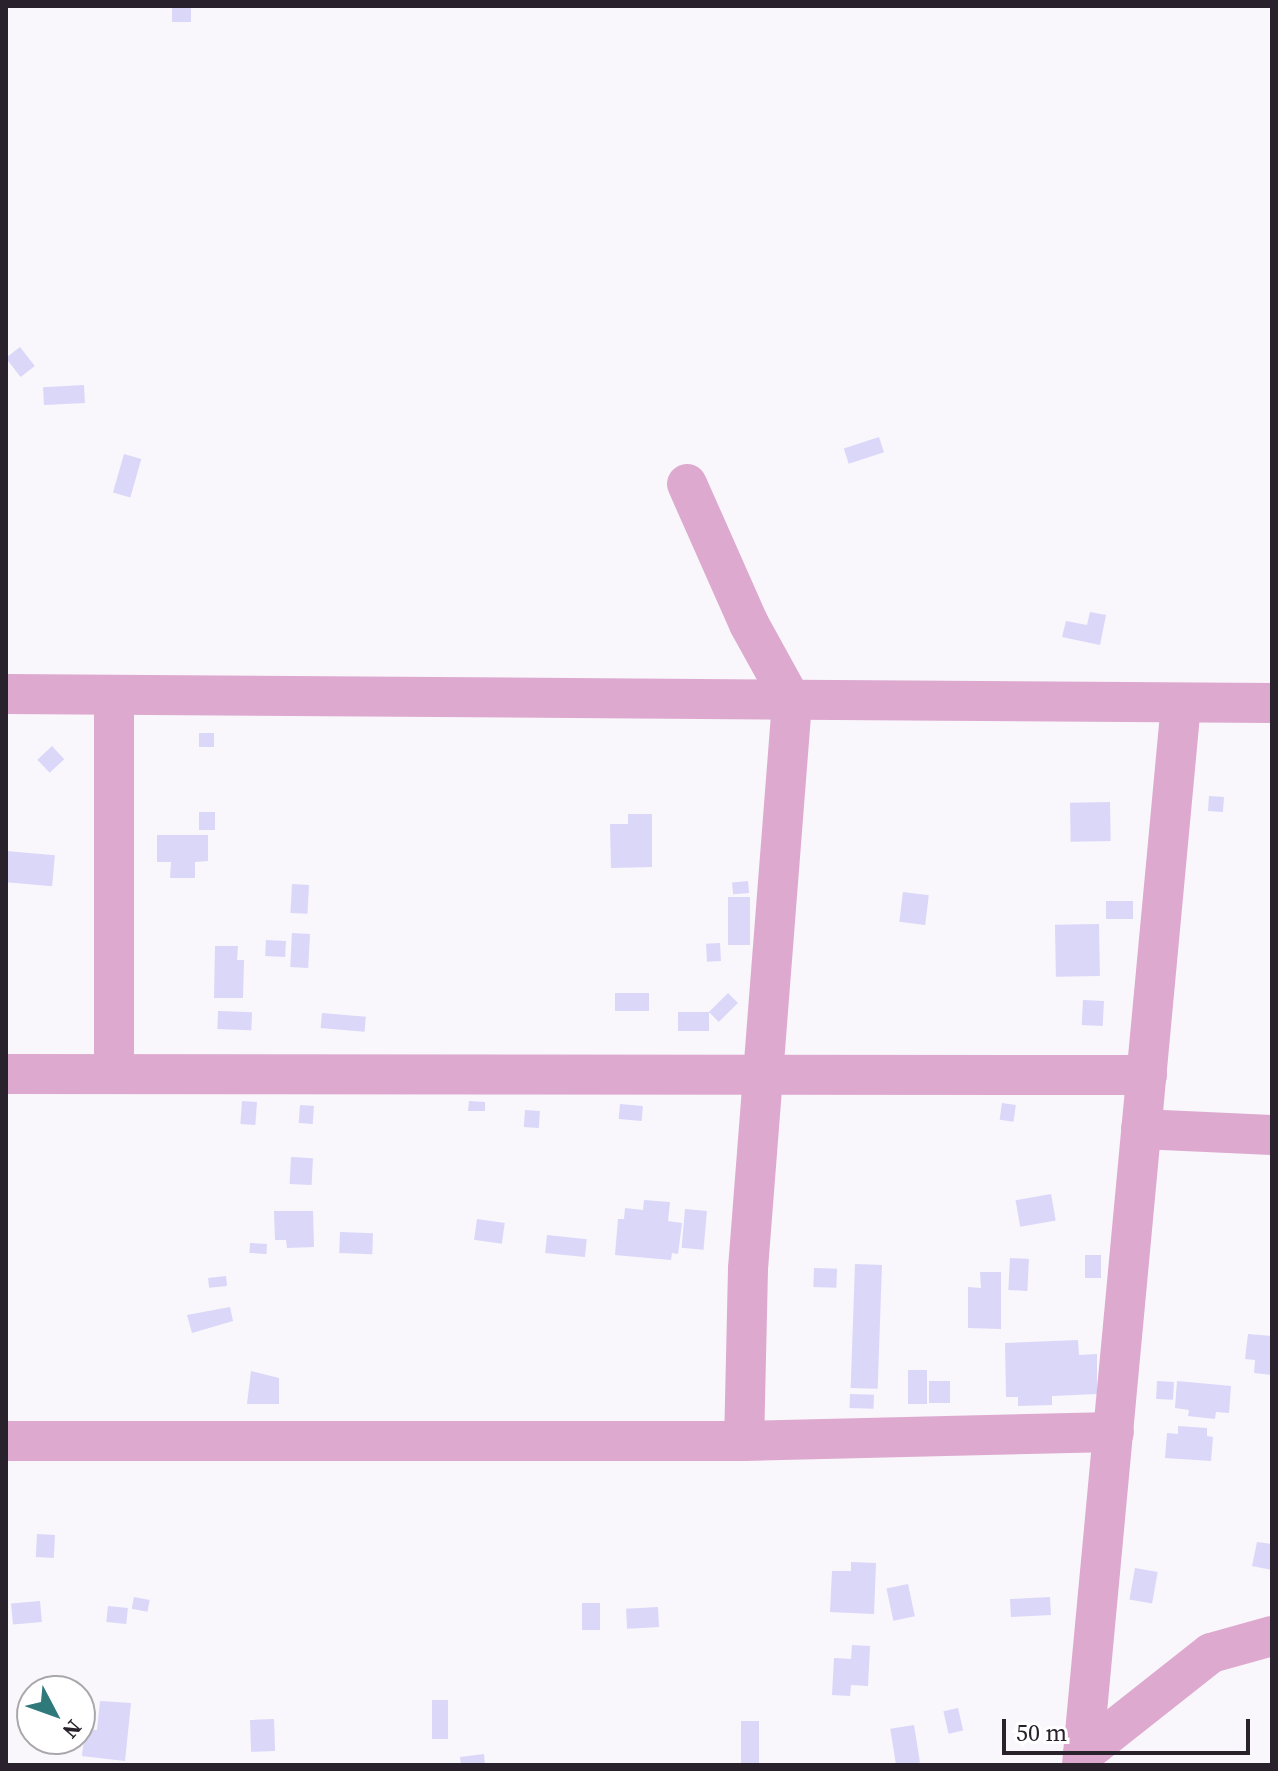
<!DOCTYPE html>
<style>
body{margin:0}
#map{position:relative;width:1278px;height:1771px;overflow:hidden;background:#f9f6fc;font-family:"Source Serif 4",serif}
div>[style]{position:absolute}
[style*='--x']{left:calc(var(--x)*1px);top:calc(var(--y)*1px);width:calc(var(--w)*1px);rotate:calc(var(--a)*1deg)}
.building>*{inset:0;background:#dad7f9;transform-origin:0 0}
.minor>*{height:40px;margin:-20px;padding:0 20px;transform-origin:20px;border-radius:20px;background:#dda9cf}
span{translate:-50% -50%;white-space:nowrap;text-align:center;line-height:1.15;-webkit-text-stroke:7px #fff;paint-order:stroke}
.frame{position:absolute;inset:0;border:8px solid #29222c;pointer-events:none}
.north{position:absolute;left:16px;top:1675px;width:80px;height:80px;box-sizing:border-box;background:#fff;border:2px solid #a9a7ab;border-radius:50%;rotate:131deg;font-size:22px;font-weight:700;line-height:32px;text-align:center;color:#29222c}
.north::after{content:'';display:block;margin:auto;width:28px;height:36px;background:#30797b;clip-path:polygon(50% 0,100% 100%,50% 72%,0 100%)}
.scale{position:absolute;left:1002px;top:1719px;width:248px;height:36px;box-sizing:border-box;border:4px solid #29222c;border-top:0;padding-left:10px;font-size:24px;line-height:28px;white-space:nowrap;color:#29222c;-webkit-text-stroke:6px #fff;paint-order:stroke}
</style>
<div id="map">
<div class="building">
<div style="left:172px;top:6px;width:19px;height:16px"></div>
<div style="left:20px;top:347px;width:24px;height:18px;rotate:52deg"></div>
<div style="left:84px;top:385px;width:18px;height:41px;rotate:87deg"></div>
<div style="left:879px;top:437px;width:16px;height:37px;rotate:72deg"></div>
<div style="left:124px;top:454px;width:18px;height:40px;rotate:16deg"></div>
<div style="clip-path:polygon(1090px 612px,1106px 615px,1100px 645px,1062px 637px,1066px 621px,1087px 625px)"></div>
<div style="left:199px;top:733px;width:15px;height:14px"></div>
<div style="left:52px;top:746px;width:18px;height:20px;rotate:47deg"></div>
<div style="left:1209px;top:796px;width:15px;height:15px;rotate:4deg"></div>
<div style="left:1110px;top:802px;width:39px;height:40px;rotate:89deg"></div>
<div style="left:199px;top:812px;width:16px;height:18px"></div>
<div style="clip-path:polygon(628px 814px,652px 814px,652px 867px,611px 868px,610px 824px,628px 824px)"></div>
<div style="clip-path:polygon(157px 835px,208px 835px,208px 861px,195px 862px,195px 878px,170px 878px,171px 862px,157px 862px)"></div>
<div style="left:6px;top:851px;width:49px;height:31px;rotate:5deg"></div>
<div style="left:748px;top:881px;width:12px;height:16px;rotate:85deg"></div>
<div style="left:292px;top:884px;width:17px;height:29px;rotate:3deg"></div>
<div style="left:903px;top:892px;width:26px;height:30px;rotate:7deg"></div>
<div style="left:750px;top:897px;width:48px;height:22px;rotate:90deg"></div>
<div style="left:1106px;top:901px;width:27px;height:18px"></div>
<div style="left:1099px;top:924px;width:52px;height:44px;rotate:89deg"></div>
<div style="left:292px;top:933px;width:18px;height:34px;rotate:3deg"></div>
<div style="left:266px;top:940px;width:20px;height:16px;rotate:3deg"></div>
<div style="left:720px;top:943px;width:18px;height:14px;rotate:87deg"></div>
<div style="clip-path:polygon(215px 946px,238px 946px,237px 960px,244px 960px,243px 998px,214px 998px)"></div>
<div style="left:615px;top:993px;width:34px;height:18px"></div>
<div style="left:728px;top:993px;width:14px;height:27px;rotate:45deg"></div>
<div style="left:1083px;top:1000px;width:21px;height:25px;rotate:3deg"></div>
<div style="left:218px;top:1011px;width:34px;height:18px;rotate:2deg"></div>
<div style="left:709px;top:1012px;width:19px;height:31px;rotate:90deg"></div>
<div style="left:322px;top:1013px;width:44px;height:15px;rotate:5deg"></div>
<div style="left:242px;top:1101px;width:15px;height:23px;rotate:4deg"></div>
<div style="clip-path:polygon(469px 1101px,485px 1102px,485px 1111px,468px 1111px)"></div>
<div style="left:1002px;top:1103px;width:14px;height:17px;rotate:8deg"></div>
<div style="left:620px;top:1104px;width:23px;height:15px;rotate:5deg"></div>
<div style="left:300px;top:1105px;width:14px;height:18px;rotate:4deg"></div>
<div style="left:525px;top:1110px;width:15px;height:17px;rotate:4deg"></div>
<div style="left:291px;top:1157px;width:22px;height:27px;rotate:3deg"></div>
<div style="left:1051px;top:1194px;width:27px;height:36px;rotate:80deg"></div>
<div style="clip-path:polygon(644px 1200px,670px 1202px,668px 1221px,682px 1223px,678px 1254px,672px 1253px,671px 1260px,615px 1255px,618px 1219px,624px 1219px,625px 1208px,643px 1210px)"></div>
<div style="left:685px;top:1209px;width:22px;height:39px;rotate:5deg"></div>
<div style="clip-path:polygon(274px 1211px,313px 1211px,314px 1247px,287px 1248px,286px 1240px,275px 1240px)"></div>
<div style="left:477px;top:1219px;width:28px;height:21px;rotate:8deg"></div>
<div style="left:340px;top:1232px;width:33px;height:21px;rotate:2deg"></div>
<div style="left:547px;top:1235px;width:40px;height:18px;rotate:6deg"></div>
<div style="left:250px;top:1243px;width:17px;height:10px;rotate:3deg"></div>
<div style="left:1085px;top:1255px;width:16px;height:23px"></div>
<div style="left:1010px;top:1258px;width:19px;height:32px;rotate:3deg"></div>
<div style="left:855px;top:1264px;width:27px;height:124px;rotate:2deg"></div>
<div style="left:814px;top:1268px;width:23px;height:19px;rotate:2deg"></div>
<div style="clip-path:polygon(980px 1272px,1001px 1272px,1001px 1329px,968px 1328px,968px 1287px,981px 1288px)"></div>
<div style="left:226px;top:1276px;width:10px;height:18px;rotate:84deg"></div>
<div style="clip-path:polygon(230px 1307px,233px 1321px,192px 1333px,187px 1315px)"></div>
<div style="clip-path:polygon(1248px 1334px,1272px 1336px,1272px 1375px,1254px 1373px,1255px 1360px,1245px 1359px)"></div>
<div style="clip-path:polygon(1078px 1340px,1079px 1355px,1097px 1354px,1097px 1394px,1052px 1396px,1052px 1405px,1018px 1406px,1018px 1397px,1006px 1397px,1005px 1343px)"></div>
<div style="left:908px;top:1370px;width:19px;height:34px"></div>
<div style="clip-path:polygon(251px 1371px,279px 1378px,279px 1404px,247px 1404px)"></div>
<div style="left:929px;top:1381px;width:21px;height:22px"></div>
<div style="left:1157px;top:1381px;width:17px;height:18px;rotate:3deg"></div>
<div style="clip-path:polygon(1177px 1381px,1231px 1386px,1229px 1413px,1216px 1412px,1215px 1419px,1188px 1416px,1189px 1410px,1175px 1408px)"></div>
<div style="left:850px;top:1394px;width:24px;height:14px;rotate:2deg"></div>
<div style="clip-path:polygon(1178px 1426px,1207px 1428px,1207px 1436px,1213px 1437px,1211px 1461px,1165px 1458px,1167px 1433px,1178px 1434px)"></div>
<div style="left:37px;top:1534px;width:18px;height:23px;rotate:3deg"></div>
<div style="clip-path:polygon(1257px 1542px,1272px 1544px,1272px 1570px,1252px 1566px)"></div>
<div style="clip-path:polygon(851px 1562px,876px 1563px,874px 1614px,830px 1612px,832px 1571px,851px 1571px)"></div>
<div style="left:1135px;top:1568px;width:23px;height:32px;rotate:10deg"></div>
<div style="left:908px;top:1584px;width:33px;height:22px;rotate:78deg"></div>
<div style="left:134px;top:1597px;width:16px;height:12px;rotate:11deg"></div>
<div style="left:1050px;top:1597px;width:18px;height:40px;rotate:87deg"></div>
<div style="left:40px;top:1601px;width:21px;height:29px;rotate:85deg"></div>
<div style="left:582px;top:1603px;width:18px;height:27px"></div>
<div style="left:108px;top:1606px;width:20px;height:16px;rotate:6deg"></div>
<div style="left:658px;top:1607px;width:20px;height:32px;rotate:87deg"></div>
<div style="clip-path:polygon(852px 1645px,870px 1646px,868px 1686px,851px 1685px,850px 1696px,832px 1695px,834px 1658px,851px 1659px)"></div>
<div style="left:432px;top:1700px;width:16px;height:39px"></div>
<div style="clip-path:polygon(100px 1701px,131px 1703px,125px 1761px,82px 1756px,85px 1729px,97px 1730px)"></div>
<div style="left:958px;top:1708px;width:23px;height:15px;rotate:77deg"></div>
<div style="left:274px;top:1719px;width:32px;height:24px;rotate:88deg"></div>
<div style="left:741px;top:1721px;width:18px;height:44px"></div>
<div style="left:914px;top:1725px;width:38px;height:24px;rotate:81deg"></div>
<div style="clip-path:polygon(484px 1754px,485px 1765px,461px 1765px,460px 1757px)"></div>
</div>
<div class="minor">
<div style="--x:687;--y:484;--w:153;--a:66.1"></div>
<div style="--x:749;--y:624;--w:89;--a:61.1"></div>
<div style="--x:792;--y:702;--w:569;--a:94.44"></div>
<div style="--x:748;--y:1269;--w:172;--a:91.3"></div>
<div style="--x:6;--y:694;--w:1266;--a:0.41"></div>
<div style="--x:6;--y:1074;--w:1141;--a:0.05"></div>
<div style="--x:114;--y:1074;--w:379;--a:-90"></div>
<div style="--x:1141;--y:1129;--w:131;--a:2.6"></div>
<div style="--x:6;--y:1441;--w:738;--a:0"></div>
<div style="--x:744;--y:1441;--w:370;--a:-1.4"></div>
<div style="--x:1083;--y:1754;--w:163;--a:-38.3"></div>
<div style="--x:1211;--y:1653;--w:63;--a:-15.6"></div>
<div style="--x:1082;--y:1765;--w:1066;--a:-84.67"></div>
</div>
<div class="frame"></div>
<div class="north">N</div>
<div class="scale">50 m</div>
</div>
